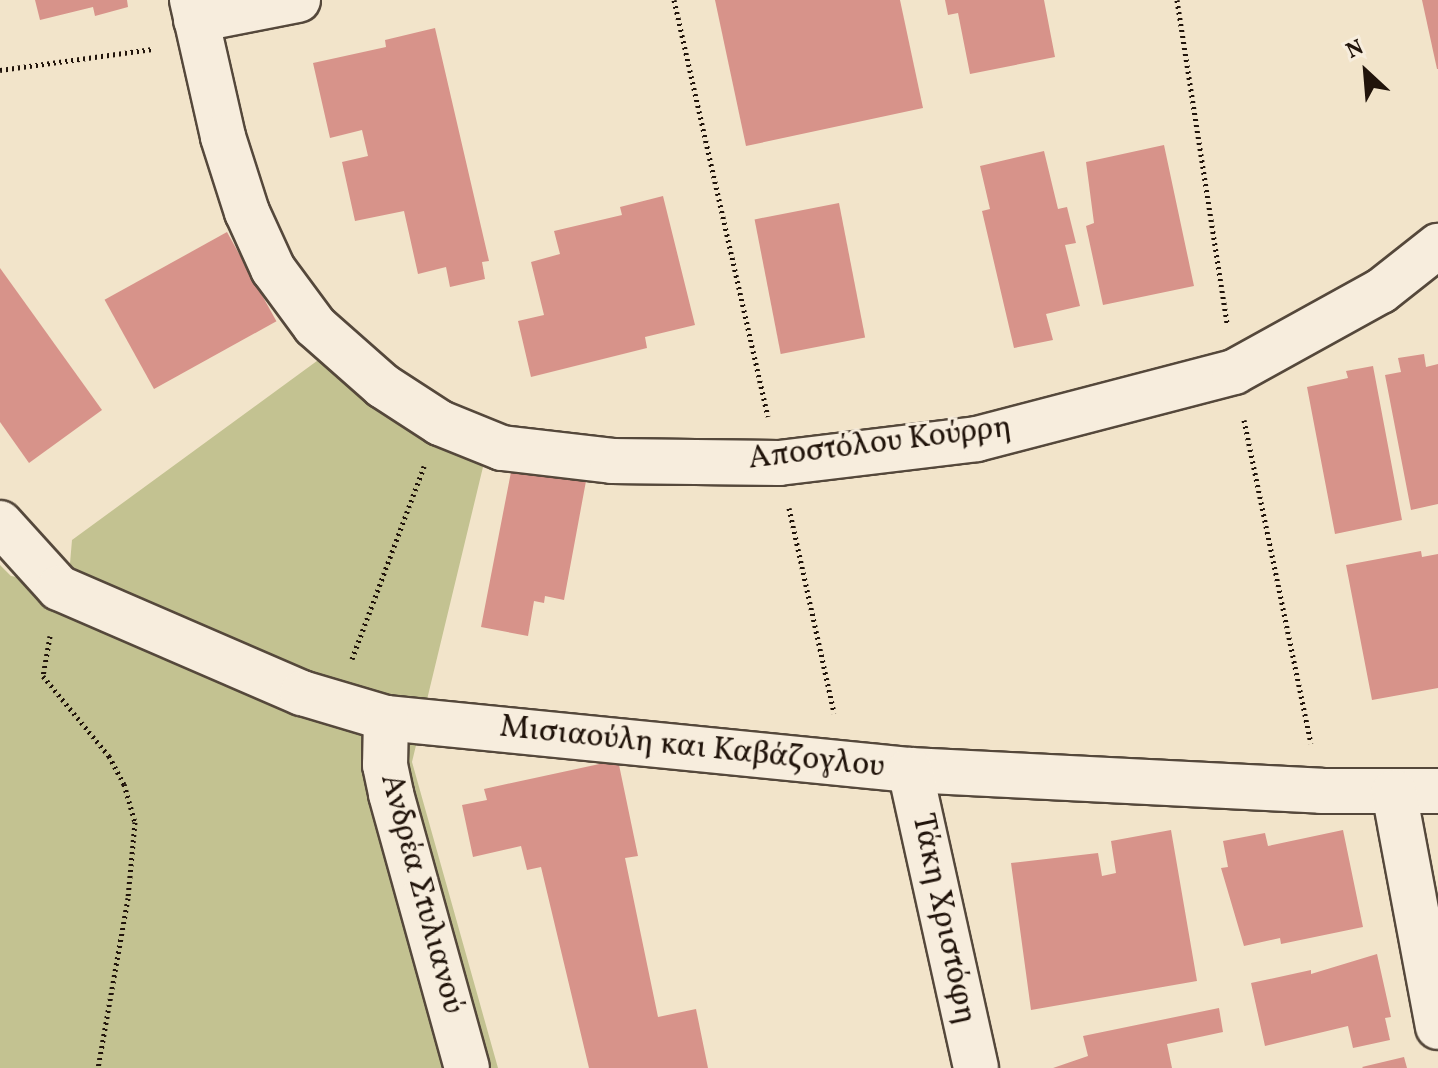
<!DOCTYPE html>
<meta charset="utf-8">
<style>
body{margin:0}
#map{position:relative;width:1438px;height:1068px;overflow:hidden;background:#f2e4ca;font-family:Vollkorn,serif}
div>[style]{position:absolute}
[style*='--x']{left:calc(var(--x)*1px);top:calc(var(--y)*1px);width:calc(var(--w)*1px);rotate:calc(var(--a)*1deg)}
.green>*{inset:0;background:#c3c291}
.building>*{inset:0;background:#d7938a;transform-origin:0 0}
.path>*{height:5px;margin-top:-2.5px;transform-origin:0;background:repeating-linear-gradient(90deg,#21140b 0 2px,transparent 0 6px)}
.roads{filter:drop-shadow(2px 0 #55483b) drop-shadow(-2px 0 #55483b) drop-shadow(0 2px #55483b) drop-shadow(0 -2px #55483b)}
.minor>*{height:44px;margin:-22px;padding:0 22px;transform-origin:22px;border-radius:22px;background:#f7eddd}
span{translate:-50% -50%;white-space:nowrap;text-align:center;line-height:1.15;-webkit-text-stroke:6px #f7eddd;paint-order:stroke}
.street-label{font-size:32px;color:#21140b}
.north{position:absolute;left:1326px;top:32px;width:80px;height:80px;-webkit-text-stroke:6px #f7eddd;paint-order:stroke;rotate:334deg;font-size:22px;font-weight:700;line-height:32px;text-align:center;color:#21140b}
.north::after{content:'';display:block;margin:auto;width:28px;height:36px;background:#21140b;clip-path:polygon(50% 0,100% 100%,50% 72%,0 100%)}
</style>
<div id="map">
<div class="green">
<div style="clip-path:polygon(321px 358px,483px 467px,412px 762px,498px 1068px,0 1068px,0 565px,11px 576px,68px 587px,72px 540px)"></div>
</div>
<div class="building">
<div style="clip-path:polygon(35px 0,127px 0,128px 7px,95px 16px,93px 7px,40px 20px)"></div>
<div style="clip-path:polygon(715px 0,900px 0,923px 108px,746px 146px)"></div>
<div style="clip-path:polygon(945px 0,1044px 0,1055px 57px,970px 74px,958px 13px,948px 15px)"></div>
<div style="clip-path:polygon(1422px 0,1438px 0,1438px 69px,1437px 69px)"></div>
<div style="clip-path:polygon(435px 28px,489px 261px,482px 262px,485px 279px,450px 287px,446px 267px,418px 274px,404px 211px,355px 221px,342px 162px,368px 156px,362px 130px,330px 138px,313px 63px,386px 47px,385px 40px)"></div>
<div style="clip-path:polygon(1164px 145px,1194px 286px,1103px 305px,1086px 226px,1094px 223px,1086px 162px)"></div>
<div style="clip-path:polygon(1044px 151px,1058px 209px,1067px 207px,1076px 243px,1065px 245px,1080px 306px,1046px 314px,1053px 340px,1014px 348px,982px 211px,990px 209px,980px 166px)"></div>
<div style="clip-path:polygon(663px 196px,695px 325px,645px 337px,647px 348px,531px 377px,518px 321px,544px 315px,531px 262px,560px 254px,554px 231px,622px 215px,620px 207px)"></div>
<div style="left:839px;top:203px;width:137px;height:86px;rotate:79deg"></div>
<div style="left:227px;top:232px;width:102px;height:140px;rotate:61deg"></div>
<div style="clip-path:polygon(0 268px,102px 410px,29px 463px,0 422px)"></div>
<div style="clip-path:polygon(1424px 354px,1426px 367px,1438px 364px,1438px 504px,1411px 510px,1385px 375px,1401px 372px,1398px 358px)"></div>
<div style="clip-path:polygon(1373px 366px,1402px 520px,1335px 534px,1307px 387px,1348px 378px,1346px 371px)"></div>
<div style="clip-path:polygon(511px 472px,586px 481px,564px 600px,545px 596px,544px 603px,534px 601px,528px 636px,481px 627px)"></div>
<div style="clip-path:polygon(1421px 551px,1422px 557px,1438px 554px,1438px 688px,1372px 700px,1346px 565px)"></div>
<div style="clip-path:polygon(618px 760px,638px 856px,625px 858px,658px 1017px,696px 1009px,708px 1068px,589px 1068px,541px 867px,527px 870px,521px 846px,473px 857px,462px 805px,487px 800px,484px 789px)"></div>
<div style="clip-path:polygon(1171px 830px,1197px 981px,1031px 1010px,1011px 863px,1098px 853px,1102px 876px,1116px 873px,1111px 841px)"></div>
<div style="clip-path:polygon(1343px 830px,1363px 927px,1281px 944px,1280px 938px,1244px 946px,1221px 868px,1228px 867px,1223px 841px,1265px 833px,1268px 846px)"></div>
<div style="clip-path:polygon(1377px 954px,1391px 1017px,1385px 1018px,1390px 1040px,1353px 1048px,1348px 1026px,1265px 1046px,1251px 983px,1311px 970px,1311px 974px)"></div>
<div style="clip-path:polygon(1219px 1008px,1223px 1032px,1167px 1044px,1172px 1068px,1053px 1068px,1088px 1056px,1083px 1036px)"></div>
<div style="clip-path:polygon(1404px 1057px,1407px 1068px,1363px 1068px,1362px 1067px)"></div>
</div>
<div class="path">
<div style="--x:674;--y:0;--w:427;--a:77.3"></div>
<div style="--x:1177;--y:0;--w:327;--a:81.2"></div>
<div style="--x:0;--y:70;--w:154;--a:-7.8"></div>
<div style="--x:1244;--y:420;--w:330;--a:78.3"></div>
<div style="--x:789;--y:508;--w:210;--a:77.6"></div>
<div style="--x:50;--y:636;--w:41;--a:99.9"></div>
<div style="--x:43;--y:676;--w:104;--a:50.5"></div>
<div style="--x:109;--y:756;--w:32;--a:62"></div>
<div style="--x:124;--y:784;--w:40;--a:74"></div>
<div style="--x:135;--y:822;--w:76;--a:95.3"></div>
<div style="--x:128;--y:898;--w:173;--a:100"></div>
<div style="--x:352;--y:659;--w:206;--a:-69.5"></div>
</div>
<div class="roads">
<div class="minor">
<div style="--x:192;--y:0;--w:140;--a:77.2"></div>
<div style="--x:223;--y:137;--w:79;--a:72.3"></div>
<div style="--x:247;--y:212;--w:63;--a:65.5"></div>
<div style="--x:273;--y:269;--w:71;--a:53.6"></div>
<div style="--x:315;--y:326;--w:91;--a:41.4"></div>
<div style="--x:383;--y:386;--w:68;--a:33"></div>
<div style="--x:440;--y:423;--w:67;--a:22"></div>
<div style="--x:502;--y:448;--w:111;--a:6.7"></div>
<div style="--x:612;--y:461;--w:167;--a:0.7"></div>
<div style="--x:779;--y:463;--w:199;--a:-6.9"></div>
<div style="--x:977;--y:439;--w:266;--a:-14.6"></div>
<div style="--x:1234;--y:372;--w:168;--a:-28.9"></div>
<div style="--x:1381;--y:291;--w:73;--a:-38.3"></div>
<div style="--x:196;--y:20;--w:104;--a:-11.1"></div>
<div style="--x:0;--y:523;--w:88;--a:47.8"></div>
<div style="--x:59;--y:588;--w:265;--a:23.4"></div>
<div style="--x:302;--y:693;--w:88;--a:16.6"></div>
<div style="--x:386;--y:718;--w:527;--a:5.67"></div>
<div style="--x:910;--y:770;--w:412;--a:2.9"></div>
<div style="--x:1321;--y:791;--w:117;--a:0"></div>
<div style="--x:386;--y:718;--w:47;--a:91.2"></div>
<div style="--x:385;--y:765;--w:30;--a:78"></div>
<div style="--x:391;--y:794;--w:284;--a:74.5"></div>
<div style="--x:910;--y:770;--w:305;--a:77.5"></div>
<div style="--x:1394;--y:792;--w:239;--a:79.4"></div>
</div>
</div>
<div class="street-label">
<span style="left:880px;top:444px;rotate:-7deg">Αποστόλου Κούρρη</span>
<span style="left:692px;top:748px;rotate:6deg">Μισιαούλη και Καβάζογλου</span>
<span style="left:421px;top:894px;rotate:75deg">Ανδρέα Στυλιανού</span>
<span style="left:943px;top:919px;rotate:78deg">Τάκη Χριστόφη</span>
</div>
<div class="north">N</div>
</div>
